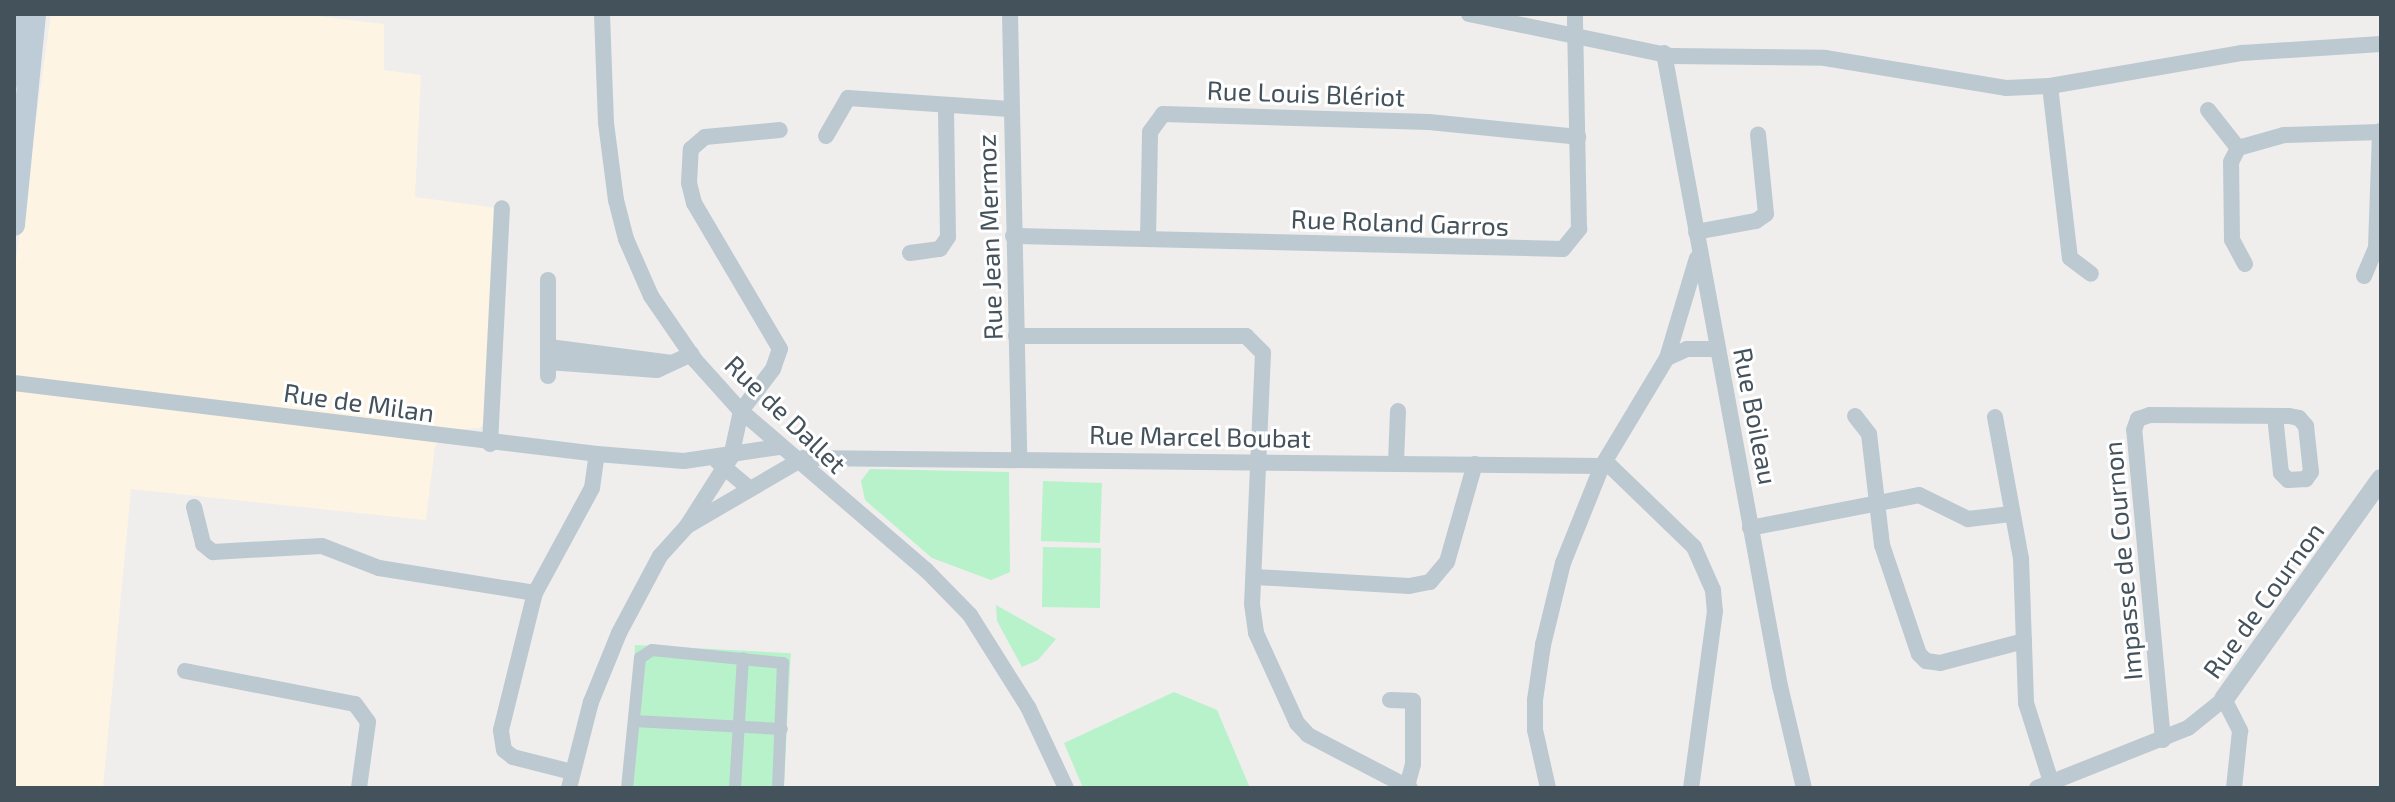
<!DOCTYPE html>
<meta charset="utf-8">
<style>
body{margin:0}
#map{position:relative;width:2395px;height:802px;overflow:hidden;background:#f0eded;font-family:"Exo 2",sans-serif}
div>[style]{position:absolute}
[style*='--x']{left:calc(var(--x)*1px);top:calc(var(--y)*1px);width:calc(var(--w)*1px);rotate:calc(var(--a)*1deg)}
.commercial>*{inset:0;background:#fdf4e4}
.green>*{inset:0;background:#b7f2cb;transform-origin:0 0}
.pedestrian>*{height:12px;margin:-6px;padding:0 6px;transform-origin:6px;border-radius:6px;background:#bcc9d1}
.minor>*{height:16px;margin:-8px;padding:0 8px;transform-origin:8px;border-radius:8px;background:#bcc9d1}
.tertiary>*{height:20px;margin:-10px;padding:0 10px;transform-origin:10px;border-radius:10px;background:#bcc9d1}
.secondary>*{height:22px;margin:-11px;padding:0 11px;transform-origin:11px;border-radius:11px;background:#beccd8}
span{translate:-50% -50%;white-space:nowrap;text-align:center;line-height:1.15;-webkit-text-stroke:6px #fff;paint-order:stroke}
.street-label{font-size:26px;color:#44525c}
.frame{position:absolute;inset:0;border:16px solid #44525c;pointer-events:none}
</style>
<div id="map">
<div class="commercial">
<div style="clip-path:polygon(51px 14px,300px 14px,384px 24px,384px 70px,421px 75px,415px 197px,497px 208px,488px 417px,480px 428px,444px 430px,435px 447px,426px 520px,131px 489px,103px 788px,14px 788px,14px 275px)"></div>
</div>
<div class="green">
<div style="clip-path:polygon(870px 469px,1009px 472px,1010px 572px,991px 580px,932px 558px,865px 500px,861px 481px)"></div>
<div style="left:1043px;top:481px;width:59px;height:60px;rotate:2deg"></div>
<div style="left:1043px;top:547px;width:58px;height:60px;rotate:1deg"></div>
<div style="clip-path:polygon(996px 605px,1056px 639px,1038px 660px,1022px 667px,997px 621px)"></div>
<div style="left:635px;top:645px;width:156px;height:144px;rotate:3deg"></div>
<div style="clip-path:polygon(1174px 692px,1217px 710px,1250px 788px,1083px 788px,1064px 743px)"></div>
</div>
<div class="pedestrian">
<div style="--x:634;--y:721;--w:148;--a:3.1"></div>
<div style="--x:627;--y:788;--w:131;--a:-84.3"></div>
<div style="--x:640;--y:658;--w:14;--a:-34"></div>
<div style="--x:652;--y:650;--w:132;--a:5.7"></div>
<div style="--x:783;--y:663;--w:125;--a:92.3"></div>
<div style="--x:735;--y:788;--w:130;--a:-86.5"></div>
</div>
<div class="minor">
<div style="--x:602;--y:14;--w:109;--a:87.9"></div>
<div style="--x:606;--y:123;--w:78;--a:82.6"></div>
<div style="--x:616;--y:200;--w:40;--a:75.6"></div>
<div style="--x:626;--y:239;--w:62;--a:66.3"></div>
<div style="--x:651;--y:296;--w:78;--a:55.5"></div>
<div style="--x:695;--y:360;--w:69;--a:48"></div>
<div style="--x:741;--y:411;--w:244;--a:40.7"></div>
<div style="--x:926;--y:570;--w:63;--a:45.6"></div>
<div style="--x:970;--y:615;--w:109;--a:57.8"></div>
<div style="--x:1028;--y:707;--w:89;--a:64.9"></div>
<div style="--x:1010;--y:14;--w:444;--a:88.8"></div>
<div style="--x:1469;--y:14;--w:207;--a:11.7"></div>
<div style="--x:1672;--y:56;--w:153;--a:0.7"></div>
<div style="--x:1825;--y:58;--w:183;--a:9.4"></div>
<div style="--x:2006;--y:88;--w:44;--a:-2.6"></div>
<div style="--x:2050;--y:86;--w:195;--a:-9.8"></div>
<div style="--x:2242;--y:53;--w:139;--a:-3.7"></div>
<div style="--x:1664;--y:53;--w:644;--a:79.62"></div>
<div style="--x:1780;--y:686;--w:105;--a:76.8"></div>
<div style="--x:2050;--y:86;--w:173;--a:83.4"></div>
<div style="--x:2070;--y:258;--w:26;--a:37"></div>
<div style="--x:2208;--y:110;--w:48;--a:51.7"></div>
<div style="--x:826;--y:136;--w:44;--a:-59.9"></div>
<div style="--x:848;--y:98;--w:162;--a:3.9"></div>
<div style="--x:1696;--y:232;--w:61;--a:-10.4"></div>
<div style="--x:1756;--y:221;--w:12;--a:-35"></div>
<div style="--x:1766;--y:214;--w:80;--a:-95.7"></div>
<div style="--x:1013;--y:236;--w:550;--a:1.35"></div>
<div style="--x:1563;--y:249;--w:26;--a:-51"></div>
<div style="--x:1579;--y:229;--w:215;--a:-91.1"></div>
<div style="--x:1148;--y:239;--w:107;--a:-88.9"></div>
<div style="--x:1150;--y:132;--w:22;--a:-54"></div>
<div style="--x:1163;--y:114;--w:266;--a:1.7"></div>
<div style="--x:1429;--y:122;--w:150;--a:5.7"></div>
<div style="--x:910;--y:253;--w:30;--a:-8"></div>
<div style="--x:940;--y:249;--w:14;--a:-56"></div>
<div style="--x:948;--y:237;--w:132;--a:-90.9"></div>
<div style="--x:2245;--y:264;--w:27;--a:-118"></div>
<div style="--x:2232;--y:240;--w:78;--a:-90.7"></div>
<div style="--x:2231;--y:162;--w:16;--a:-63"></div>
<div style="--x:2238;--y:148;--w:48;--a:-15.8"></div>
<div style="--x:2284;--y:135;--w:97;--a:-1.8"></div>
<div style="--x:2364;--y:276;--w:30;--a:-67"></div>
<div style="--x:2376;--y:248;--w:117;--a:-88"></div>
<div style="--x:548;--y:280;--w:96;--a:90"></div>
<div style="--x:1016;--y:336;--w:230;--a:0"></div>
<div style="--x:1246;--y:336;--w:24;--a:45"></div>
<div style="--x:1263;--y:353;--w:251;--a:92.5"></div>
<div style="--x:1252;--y:604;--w:29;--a:82"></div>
<div style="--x:1256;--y:633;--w:99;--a:65.5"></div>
<div style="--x:1297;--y:723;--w:16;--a:47"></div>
<div style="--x:1308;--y:735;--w:115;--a:27.5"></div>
<div style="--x:549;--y:347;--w:124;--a:7.4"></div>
<div style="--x:1667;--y:358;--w:22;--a:-24"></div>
<div style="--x:1687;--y:349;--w:31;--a:0"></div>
<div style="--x:548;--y:362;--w:109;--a:4.2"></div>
<div style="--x:657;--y:370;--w:38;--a:-25"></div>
<div style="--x:14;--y:383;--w:587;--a:6.94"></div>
<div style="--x:597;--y:454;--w:87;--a:4.6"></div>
<div style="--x:684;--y:461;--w:96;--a:-8.4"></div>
<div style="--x:1855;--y:416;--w:23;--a:52"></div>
<div style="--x:1869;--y:434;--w:112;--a:83.3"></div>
<div style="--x:1882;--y:545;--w:115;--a:71.3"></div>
<div style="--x:1919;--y:654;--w:10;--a:45"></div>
<div style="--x:1926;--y:661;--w:14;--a:8"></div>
<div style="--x:1940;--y:663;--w:87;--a:-14.7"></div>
<div style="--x:1995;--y:417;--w:143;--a:79.6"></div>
<div style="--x:2021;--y:558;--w:145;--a:88"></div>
<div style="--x:2026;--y:703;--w:83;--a:72.4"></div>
<div style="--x:490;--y:444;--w:236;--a:-87.1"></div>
<div style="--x:1605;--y:461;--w:124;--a:44"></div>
<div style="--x:1694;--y:547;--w:47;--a:66.2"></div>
<div style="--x:1713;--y:590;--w:21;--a:85"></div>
<div style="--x:1715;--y:611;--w:179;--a:97.7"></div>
<div style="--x:718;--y:462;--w:42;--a:40.2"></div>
<div style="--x:1396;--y:463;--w:52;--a:-87.8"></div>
<div style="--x:194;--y:507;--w:38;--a:76"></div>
<div style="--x:203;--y:544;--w:13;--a:39"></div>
<div style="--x:213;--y:552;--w:109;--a:-3.2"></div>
<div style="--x:322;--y:546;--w:61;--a:21.1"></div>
<div style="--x:379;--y:568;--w:158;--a:9.1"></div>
<div style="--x:687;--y:526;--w:135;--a:-30.2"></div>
<div style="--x:804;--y:458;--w:798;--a:0.57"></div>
<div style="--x:1750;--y:528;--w:172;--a:-11"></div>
<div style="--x:1919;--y:495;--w:55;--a:26.1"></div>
<div style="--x:1968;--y:519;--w:43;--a:-6.6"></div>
<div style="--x:1256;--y:577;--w:153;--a:3.4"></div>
<div style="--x:1409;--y:586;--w:21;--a:-11"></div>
<div style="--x:1430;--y:582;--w:26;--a:-50"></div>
<div style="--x:1447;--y:562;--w:102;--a:-74.1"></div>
<div style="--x:185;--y:671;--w:173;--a:11"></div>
<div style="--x:355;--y:704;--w:22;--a:54"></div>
<div style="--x:368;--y:722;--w:67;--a:97.8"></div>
<div style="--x:1390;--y:700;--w:23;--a:2"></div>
<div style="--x:1413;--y:701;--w:63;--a:90"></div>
<div style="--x:1413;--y:764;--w:23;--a:105"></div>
<div style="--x:2163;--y:740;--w:311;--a:-95.3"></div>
<div style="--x:2134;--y:430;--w:12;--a:-70"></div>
<div style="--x:2138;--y:419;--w:13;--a:-18"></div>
<div style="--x:2150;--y:415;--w:139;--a:0.4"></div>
<div style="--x:2289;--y:416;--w:10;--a:11"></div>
<div style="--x:2299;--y:418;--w:11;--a:49"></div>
<div style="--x:2306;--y:426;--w:46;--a:83.8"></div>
<div style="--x:2311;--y:472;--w:9;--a:126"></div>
<div style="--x:2306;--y:479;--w:18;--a:177"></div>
<div style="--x:2288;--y:480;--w:10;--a:-135"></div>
<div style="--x:2281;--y:473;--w:57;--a:-96"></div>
<div style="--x:572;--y:772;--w:61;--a:-165.7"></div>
<div style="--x:513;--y:757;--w:11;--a:-142"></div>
<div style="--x:504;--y:750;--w:20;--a:-99"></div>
<div style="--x:501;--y:730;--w:141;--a:-76.1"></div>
<div style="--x:535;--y:593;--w:119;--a:-61.5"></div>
<div style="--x:592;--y:488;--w:34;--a:-82"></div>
<div style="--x:569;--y:788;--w:89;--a:-75.7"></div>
<div style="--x:591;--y:702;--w:74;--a:-67.9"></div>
<div style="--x:619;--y:633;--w:87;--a:-62"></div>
<div style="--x:660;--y:556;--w:40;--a:-48"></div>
<div style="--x:687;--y:526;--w:82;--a:-57.5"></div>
<div style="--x:731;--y:457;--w:47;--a:-77.7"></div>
<div style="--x:741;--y:411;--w:53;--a:-52.7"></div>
<div style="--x:773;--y:369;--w:21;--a:-71"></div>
<div style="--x:780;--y:349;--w:169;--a:-120.5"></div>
<div style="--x:694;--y:203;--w:21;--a:-104"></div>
<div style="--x:689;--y:183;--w:34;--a:-87"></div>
<div style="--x:691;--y:149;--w:18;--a:-41"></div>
<div style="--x:705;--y:137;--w:75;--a:-5.3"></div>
<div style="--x:1548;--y:788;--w:59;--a:-102.6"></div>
<div style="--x:1535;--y:730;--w:30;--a:-90"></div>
<div style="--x:1535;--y:700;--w:56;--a:-81.7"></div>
<div style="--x:1543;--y:645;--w:84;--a:-76.3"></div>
<div style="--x:1563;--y:563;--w:105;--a:-68.1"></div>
<div style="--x:1602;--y:466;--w:126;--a:-59"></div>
<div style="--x:1667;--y:358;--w:104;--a:-73.3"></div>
<div style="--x:2037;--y:788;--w:162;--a:-21.7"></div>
<div style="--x:2188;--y:728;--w:46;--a:-38.9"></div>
<div style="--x:2224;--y:699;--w:36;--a:63"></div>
<div style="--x:2240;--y:731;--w:57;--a:96"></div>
</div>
<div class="tertiary">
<div style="--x:2224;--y:699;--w:270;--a:-54.5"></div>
</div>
<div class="secondary">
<div style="--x:14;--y:77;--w:63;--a:-87.3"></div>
<div style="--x:14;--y:225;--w:212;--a:-84.3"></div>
</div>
<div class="street-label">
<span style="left:1306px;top:93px;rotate:2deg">Rue Louis Blériot</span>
<span style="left:1400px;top:222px;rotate:2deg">Rue Roland Garros</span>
<span style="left:989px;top:237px;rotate:-92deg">Rue Jean Mermoz</span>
<span style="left:359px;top:402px;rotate:8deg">Rue de Milan</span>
<span style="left:786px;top:414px;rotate:44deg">Rue de Dallet</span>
<span style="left:1756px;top:416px;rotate:79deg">Rue Boileau</span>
<span style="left:1200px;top:436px;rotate:1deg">Rue Marcel Boubat</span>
<span style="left:2122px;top:561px;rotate:-95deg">Impasse de Cournon</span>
<span style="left:2263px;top:600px;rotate:-54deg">Rue de Cournon</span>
</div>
<div class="frame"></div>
</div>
